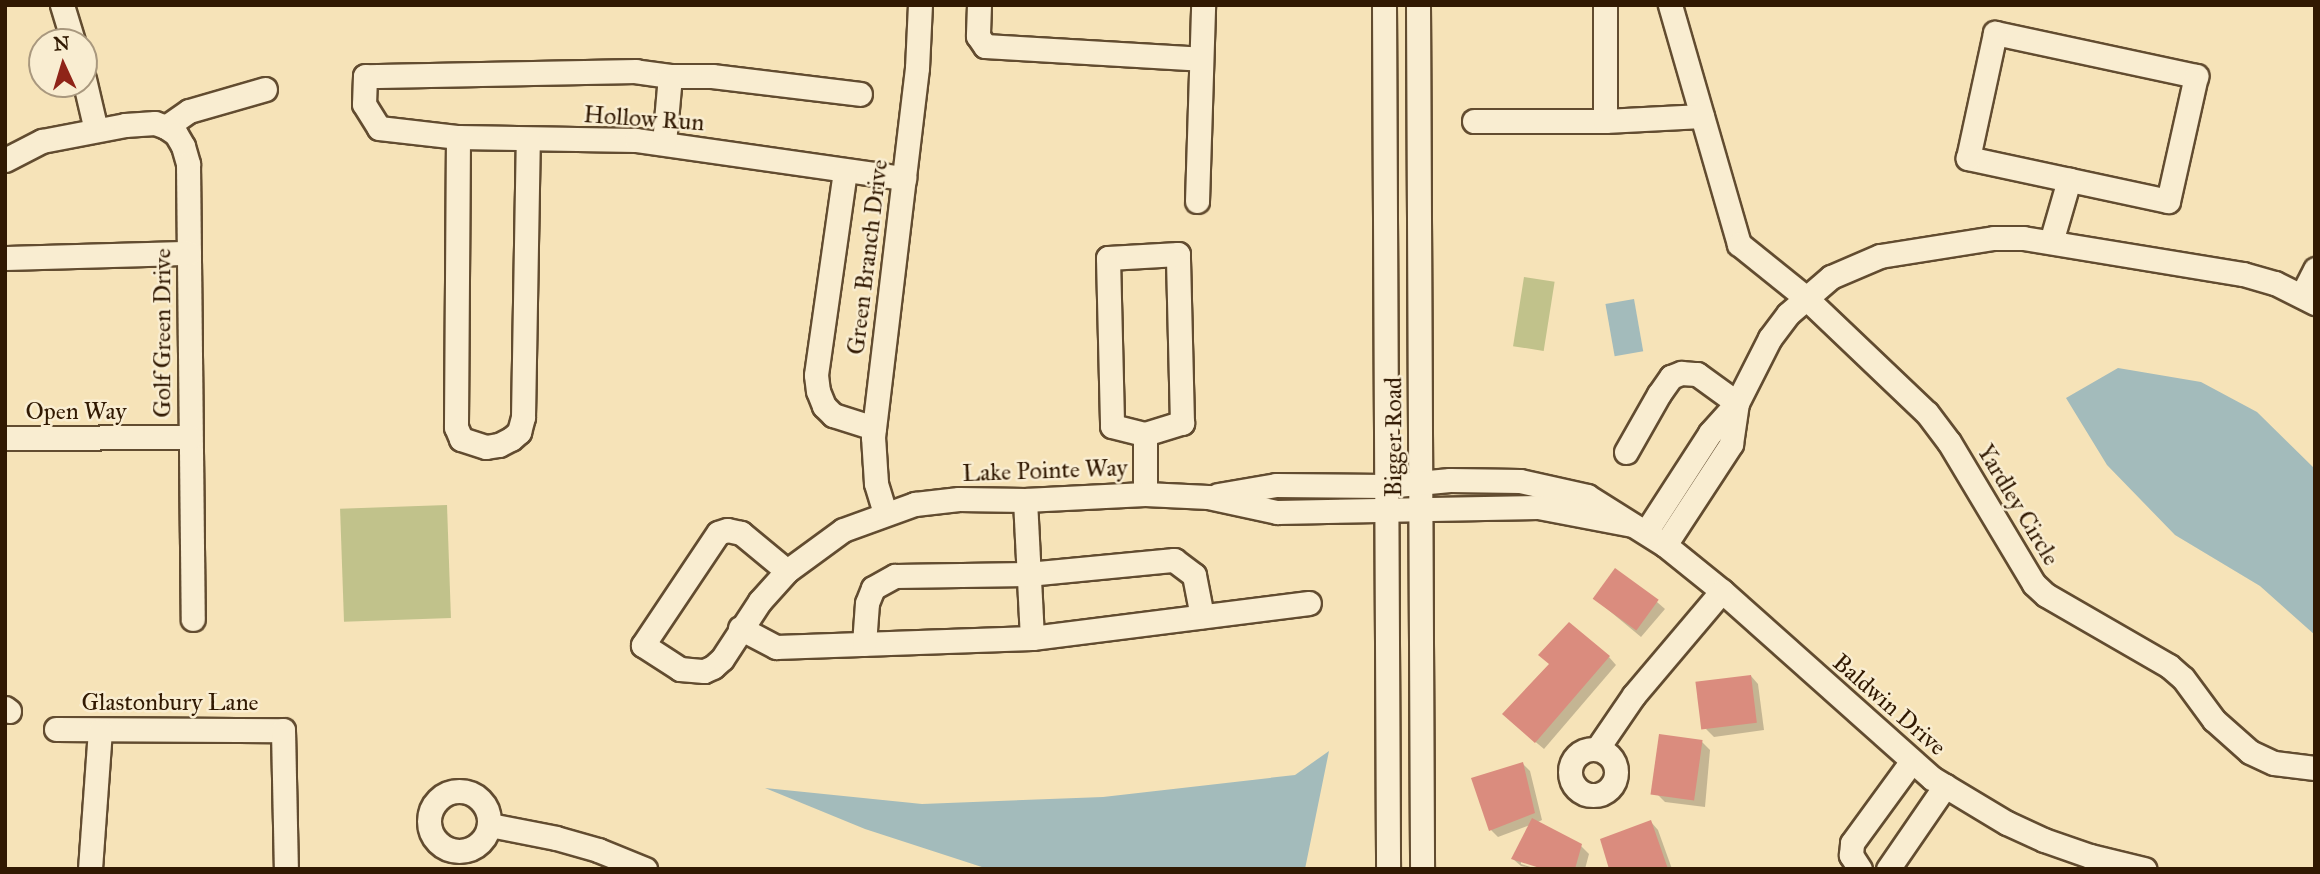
<!DOCTYPE html>
<style>
body{margin:0}
#map{position:relative;width:2320px;height:874px;overflow:hidden;background:#f6e3b8;font-family:"IM FELL Great Primer",serif}
div>[style]{position:absolute}
[style*='--x']{left:calc(var(--x)*1px);top:calc(var(--y)*1px);width:calc(var(--w)*1px);rotate:calc(var(--a)*1deg)}
.green>*{inset:0;background:#c1c28b;transform-origin:0 0}
.water>*{inset:0;background:#a3bbbb;transform-origin:0 0}
.shadow>*{inset:0;background:#0003}
.building>*{inset:0;background:#da8c7e;transform-origin:0 0}
.roads{filter:drop-shadow(2px 0 #624c30) drop-shadow(-2px 0 #624c30) drop-shadow(0 2px #624c30) drop-shadow(0 -2px #624c30)}
.minor>*{height:23px;margin:-11.5px;padding:0 11.5px;transform-origin:11.5px;border-radius:11.5px;background:#f9edd1}
.minor>.ring{margin:-11.5px;padding:0;box-sizing:content-box;background:none;border:23px solid #f9edd1;border-radius:50%}
span{translate:-50% -50%;white-space:nowrap;text-align:center;line-height:1.15;-webkit-text-stroke:5px #f9edd1;paint-order:stroke}
.street-label{font-size:24px;color:#311902}
.frame{position:absolute;inset:0;border:7px solid #311902;pointer-events:none}
.north{position:absolute;left:28px;top:28px;width:70px;height:70px;box-sizing:border-box;background:#f9edd1;border:2px solid #a9987e;border-radius:50%;rotate:356deg;font-size:19px;font-weight:700;line-height:28px;text-align:center;color:#311902}
.north::after{content:'';display:block;margin:auto;width:24px;height:32px;background:#8f2418;clip-path:polygon(50% 0,100% 100%,50% 72%,0 100%)}
</style>
<div id="map">
<div class="green">
<div style="left:1524px;top:277px;width:31px;height:70px;rotate:9deg"></div>
<div style="left:447px;top:505px;width:113px;height:107px;rotate:88deg"></div>
</div>
<div class="water">
<div style="left:1634px;top:299px;width:53px;height:29px;rotate:80deg"></div>
<div style="clip-path:polygon(2118px 368px,2201px 382px,2257px 412px,2315px 469px,2315px 635px,2260px 586px,2175px 535px,2107px 465px,2066px 398px)"></div>
<div style="clip-path:polygon(1329px 751px,1305px 869px,988px 869px,865px 829px,765px 788px,922px 804px,1103px 797px,1295px 775px)"></div>
</div>
<div class="shadow">
<div style="clip-path:polygon(1657px 602px,1665px 609px,1641px 637px,1600px 603px)"></div>
<div style="clip-path:polygon(1609px 657px,1616px 665px,1544px 749px,1512px 722px)"></div>
<div style="clip-path:polygon(1751px 676px,1758px 684px,1764px 730px,1714px 737px,1706px 729px)"></div>
<div style="clip-path:polygon(1702px 742px,1710px 750px,1705px 807px,1665px 802px,1657px 794px)"></div>
<div style="clip-path:polygon(1523px 764px,1530px 771px,1542px 820px,1536px 823px,1581px 846px,1589px 854px,1585px 869px,1550px 869px,1521px 860px,1521px 864px,1537px 869px,1521px 866px,1513px 859px,1530px 825px,1498px 837px,1491px 830px)"></div>
<div style="clip-path:polygon(1651px 822px,1658px 830px,1672px 869px,1611px 869px)"></div>
</div>
<div class="building">
<div style="left:1615px;top:568px;width:54px;height:38px;rotate:36deg"></div>
<div style="clip-path:polygon(1569px 622px,1610px 656px,1535px 743px,1502px 714px,1549px 664px,1538px 655px)"></div>
<div style="left:1751px;top:675px;width:48px;height:56px;rotate:83deg"></div>
<div style="left:1659px;top:734px;width:44px;height:61px;rotate:8deg"></div>
<div style="clip-path:polygon(1523px 762px,1535px 813px,1489px 831px,1471px 778px)"></div>
<div style="clip-path:polygon(1532px 818px,1582px 844px,1575px 869px,1543px 869px,1511px 859px)"></div>
<div style="clip-path:polygon(1651px 820px,1668px 869px,1609px 869px,1600px 839px)"></div>
</div>
<div class="roads">
<div class="minor">
<div style="--x:62;--y:5;--w:39;--a:73"></div>
<div style="--x:979;--y:5;--w:31;--a:92"></div>
<div style="--x:978;--y:36;--w:12;--a:55"></div>
<div style="--x:985;--y:46;--w:216;--a:3.4"></div>
<div style="--x:1384;--y:5;--w:864;--a:89.73"></div>
<div style="--x:1418;--y:5;--w:864;--a:89.73"></div>
<div style="--x:1605;--y:5;--w:116;--a:90"></div>
<div style="--x:1670;--y:5;--w:249;--a:73.9"></div>
<div style="--x:1739;--y:244;--w:85;--a:38.8"></div>
<div style="--x:1805;--y:297;--w:168;--a:43.6"></div>
<div style="--x:1927;--y:413;--w:36;--a:53"></div>
<div style="--x:1949;--y:442;--w:165;--a:59.1"></div>
<div style="--x:2034;--y:584;--w:16;--a:43"></div>
<div style="--x:2046;--y:595;--w:142;--a:30"></div>
<div style="--x:2169;--y:666;--w:18;--a:41"></div>
<div style="--x:2183;--y:678;--w:52;--a:53.6"></div>
<div style="--x:2214;--y:720;--w:48;--a:41.6"></div>
<div style="--x:2250;--y:752;--w:26;--a:25"></div>
<div style="--x:2274;--y:763;--w:41;--a:7"></div>
<div style="--x:1995;--y:33;--w:206;--a:12.1"></div>
<div style="--x:2196;--y:76;--w:128;--a:102.6"></div>
<div style="--x:2168;--y:201;--w:205;--a:-167.9"></div>
<div style="--x:1968;--y:158;--w:128;--a:-77.8"></div>
<div style="--x:670;--y:76;--w:34;--a:-172"></div>
<div style="--x:636;--y:71;--w:271;--a:178.9"></div>
<div style="--x:365;--y:76;--w:28;--a:92"></div>
<div style="--x:364;--y:104;--w:28;--a:58"></div>
<div style="--x:379;--y:128;--w:80;--a:6.5"></div>
<div style="--x:458;--y:137;--w:178;--a:1"></div>
<div style="--x:636;--y:140;--w:271;--a:8.1"></div>
<div style="--x:84;--y:79;--w:52;--a:76.8"></div>
<div style="--x:1474;--y:121;--w:131;--a:0"></div>
<div style="--x:1605;--y:121;--w:97;--a:-3"></div>
<div style="--x:166;--y:127;--w:28;--a:-35"></div>
<div style="--x:189;--y:111;--w:79;--a:-16.1"></div>
<div style="--x:458;--y:137;--w:290;--a:90.4"></div>
<div style="--x:456;--y:427;--w:13;--a:67"></div>
<div style="--x:461;--y:439;--w:26;--a:18"></div>
<div style="--x:486;--y:447;--w:13;--a:-9"></div>
<div style="--x:499;--y:445;--w:13;--a:-27"></div>
<div style="--x:511;--y:439;--w:11;--a:-41"></div>
<div style="--x:519;--y:432;--w:16;--a:-75"></div>
<div style="--x:523;--y:417;--w:278;--a:-89"></div>
<div style="--x:664;--y:143;--w:67;--a:-84.9"></div>
<div style="--x:670;--y:76;--w:42;--a:0"></div>
<div style="--x:712;--y:76;--w:149;--a:6.9"></div>
<div style="--x:5;--y:160;--w:42;--a:-27.2"></div>
<div style="--x:42;--y:141;--w:85;--a:-10.9"></div>
<div style="--x:125;--y:125;--w:30;--a:-4"></div>
<div style="--x:155;--y:123;--w:12;--a:20"></div>
<div style="--x:166;--y:127;--w:12;--a:35"></div>
<div style="--x:176;--y:134;--w:14;--a:60"></div>
<div style="--x:183;--y:146;--w:19;--a:74"></div>
<div style="--x:188;--y:164;--w:455;--a:89.4"></div>
<div style="--x:845;--y:171;--w:206;--a:98.1"></div>
<div style="--x:816;--y:375;--w:16;--a:83"></div>
<div style="--x:818;--y:391;--w:16;--a:68"></div>
<div style="--x:824;--y:406;--w:13;--a:45"></div>
<div style="--x:833;--y:415;--w:43;--a:17.6"></div>
<div style="--x:1197;--y:201;--w:196;--a:-88.2"></div>
<div style="--x:2051;--y:242;--w:65;--a:-73.8"></div>
<div style="--x:5;--y:258;--w:184;--a:-1.6"></div>
<div style="--x:2302;--y:295;--w:29;--a:-63"></div>
<div style="--x:1145;--y:434;--w:39;--a:-17"></div>
<div style="--x:1182;--y:423;--w:169;--a:-91.4"></div>
<div style="--x:1178;--y:254;--w:70;--a:176.7"></div>
<div style="--x:1108;--y:258;--w:168;--a:88.6"></div>
<div style="--x:1112;--y:426;--w:34;--a:14"></div>
<div style="--x:1145;--y:434;--w:60;--a:90"></div>
<div style="--x:5;--y:438;--w:185;--a:-0.3"></div>
<div style="--x:1626;--y:452;--w:67;--a:-60.4"></div>
<div style="--x:1659;--y:394;--w:21;--a:-55"></div>
<div style="--x:1671;--y:377;--w:11;--a:-22"></div>
<div style="--x:1681;--y:373;--w:16;--a:4"></div>
<div style="--x:1697;--y:374;--w:49;--a:35.9"></div>
<div style="--x:1218;--y:495;--w:59;--a:-9.8"></div>
<div style="--x:1276;--y:485;--w:110;--a:0.5"></div>
<div style="--x:1386;--y:486;--w:64;--a:-5.4"></div>
<div style="--x:1450;--y:480;--w:70;--a:0.8"></div>
<div style="--x:1520;--y:481;--w:69;--a:12.6"></div>
<div style="--x:1587;--y:496;--w:92;--a:32.1"></div>
<div style="--x:1665;--y:545;--w:73;--a:38.9"></div>
<div style="--x:1722;--y:591;--w:281;--a:41.7"></div>
<div style="--x:1932;--y:778;--w:87;--a:31"></div>
<div style="--x:2007;--y:823;--w:41;--a:24.7"></div>
<div style="--x:2044;--y:840;--w:49;--a:19.2"></div>
<div style="--x:2090;--y:856;--w:56;--a:13.5"></div>
<div style="--x:1025;--y:500;--w:138;--a:87.1"></div>
<div style="--x:885;--y:513;--w:31;--a:-107"></div>
<div style="--x:876;--y:483;--w:46;--a:-93.7"></div>
<div style="--x:873;--y:437;--w:372;--a:-83.2"></div>
<div style="--x:917;--y:68;--w:63;--a:-87.3"></div>
<div style="--x:1646;--y:532;--w:118;--a:-57.1"></div>
<div style="--x:1710;--y:433;--w:40;--a:-48"></div>
<div style="--x:1737;--y:403;--w:73;--a:-63.1"></div>
<div style="--x:1770;--y:338;--w:30;--a:-53"></div>
<div style="--x:1788;--y:314;--w:57;--a:-40.7"></div>
<div style="--x:1831;--y:277;--w:53;--a:-23.2"></div>
<div style="--x:1880;--y:256;--w:115;--a:-9"></div>
<div style="--x:1994;--y:238;--w:29;--a:0"></div>
<div style="--x:2023;--y:238;--w:223;--a:9.3"></div>
<div style="--x:2243;--y:274;--w:33;--a:16"></div>
<div style="--x:2275;--y:283;--w:45;--a:26.6"></div>
<div style="--x:1665;--y:545;--w:121;--a:-56.8"></div>
<div style="--x:1731;--y:444;--w:41;--a:-81.7"></div>
<div style="--x:787;--y:571;--w:60;--a:-140.4"></div>
<div style="--x:741;--y:533;--w:14;--a:-168"></div>
<div style="--x:727;--y:530;--w:9;--a:162"></div>
<div style="--x:718;--y:533;--w:135;--a:123.8"></div>
<div style="--x:643;--y:645;--w:44;--a:33"></div>
<div style="--x:680;--y:669;--w:24;--a:5"></div>
<div style="--x:704;--y:671;--w:10;--a:-24"></div>
<div style="--x:713;--y:667;--w:12;--a:-42"></div>
<div style="--x:722;--y:659;--w:69;--a:-56.8"></div>
<div style="--x:760;--y:601;--w:40;--a:-48"></div>
<div style="--x:787;--y:571;--w:69;--a:-36.2"></div>
<div style="--x:843;--y:530;--w:77;--a:-19.9"></div>
<div style="--x:915;--y:504;--w:44;--a:-6.5"></div>
<div style="--x:959;--y:499;--w:66;--a:0.9"></div>
<div style="--x:1025;--y:500;--w:120;--a:-2.9"></div>
<div style="--x:1145;--y:494;--w:63;--a:2.7"></div>
<div style="--x:1208;--y:497;--w:71;--a:12.3"></div>
<div style="--x:1277;--y:512;--w:261;--a:-1.1"></div>
<div style="--x:1538;--y:507;--w:96;--a:10.8"></div>
<div style="--x:740;--y:628;--w:41;--a:27.8"></div>
<div style="--x:776;--y:647;--w:256;--a:-2"></div>
<div style="--x:1032;--y:638;--w:279;--a:-7.2"></div>
<div style="--x:864;--y:644;--w:41;--a:-85.8"></div>
<div style="--x:867;--y:603;--w:16;--a:-68"></div>
<div style="--x:873;--y:588;--w:25;--a:-29"></div>
<div style="--x:895;--y:576;--w:133;--a:-0.9"></div>
<div style="--x:1028;--y:574;--w:147;--a:-5.5"></div>
<div style="--x:1174;--y:560;--w:25;--a:37"></div>
<div style="--x:1194;--y:575;--w:42;--a:79"></div>
<div style="--x:5;--y:708;--w:5;--a:37"></div>
<div style="--x:56;--y:729;--w:227;--a:0.3"></div>
<div style="--x:283;--y:730;--w:139;--a:88.8"></div>
<div class="ring" style="left:1570px;top:749px;width:23px;height:23px"></div>
<div style="--x:1597;--y:749;--w:65;--a:-55.6"></div>
<div style="--x:1634;--y:695;--w:136;--a:-49.8"></div>
<div class="ring" style="left:429px;top:791px;width:37px;height:37px"></div>
<div style="--x:490;--y:825;--w:67;--a:11.1"></div>
<div style="--x:556;--y:838;--w:44;--a:15.9"></div>
<div style="--x:598;--y:850;--w:51;--a:22"></div>
<div style="--x:90;--y:869;--w:139;--a:-85.9"></div>
<div style="--x:1860;--y:869;--w:17;--a:-123"></div>
<div style="--x:1851;--y:855;--w:12;--a:-85"></div>
<div style="--x:1852;--y:843;--w:100;--a:-53.9"></div>
<div style="--x:1888;--y:869;--w:101;--a:-55.5"></div>
</div>
</div>
<div class="street-label">
<span style="left:644px;top:119px;rotate:4deg">Hollow Run</span>
<span style="left:868px;top:257px;rotate:-83deg">Green Branch Drive</span>
<span style="left:163px;top:333px;rotate:-90deg">Golf Green Drive</span>
<span style="left:76px;top:412px">Open Way</span>
<span style="left:1394px;top:437px;rotate:-90deg">Bigger Road</span>
<span style="left:1045px;top:471px;rotate:-2deg">Lake Pointe Way</span>
<span style="left:2018px;top:505px;rotate:59deg">Yardley Circle</span>
<span style="left:170px;top:703px">Glastonbury Lane</span>
<span style="left:1889px;top:705px;rotate:41deg">Baldwin Drive</span>
</div>
<div class="frame"></div>
<div class="north">N</div>
</div>
